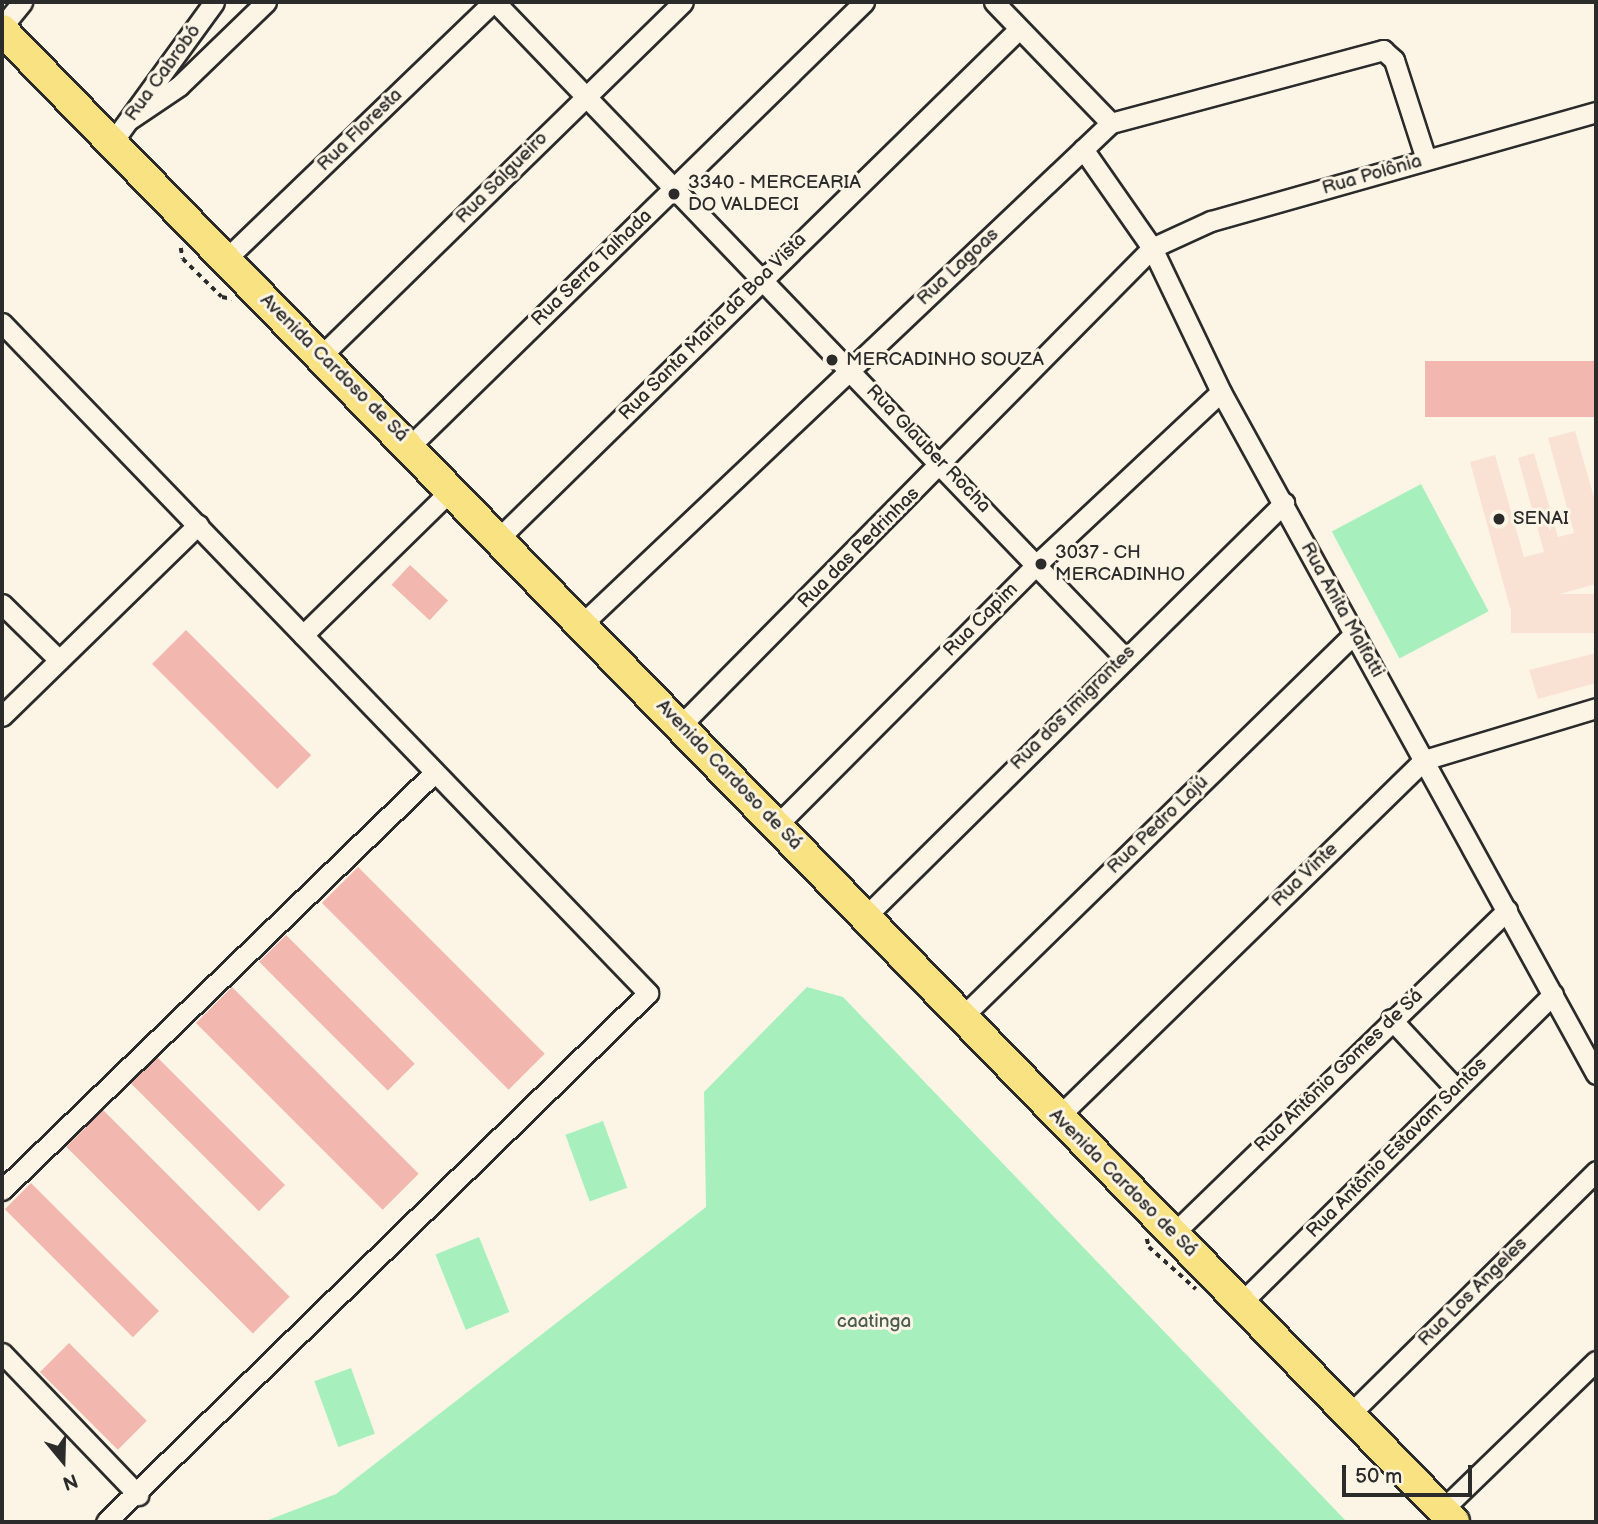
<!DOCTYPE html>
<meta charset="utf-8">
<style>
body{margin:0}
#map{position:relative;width:1598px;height:1524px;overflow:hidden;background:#fcf5e5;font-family:"Balsamiq Sans",sans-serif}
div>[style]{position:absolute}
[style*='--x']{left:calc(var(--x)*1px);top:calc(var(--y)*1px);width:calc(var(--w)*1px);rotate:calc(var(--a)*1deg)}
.built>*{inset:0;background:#f9e2d4;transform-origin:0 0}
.green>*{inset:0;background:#a7f0bd;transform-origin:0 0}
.building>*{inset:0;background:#f2b7ae;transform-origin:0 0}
.path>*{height:3.5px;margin-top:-1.75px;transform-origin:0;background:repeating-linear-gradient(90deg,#2b2b2b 0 5px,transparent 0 10px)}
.roads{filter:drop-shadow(2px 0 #2b2b2b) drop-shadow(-2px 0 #2b2b2b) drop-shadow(0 2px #2b2b2b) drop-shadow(0 -2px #2b2b2b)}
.minor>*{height:19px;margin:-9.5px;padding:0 9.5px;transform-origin:9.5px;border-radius:9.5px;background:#fcf5e5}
.highway>*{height:30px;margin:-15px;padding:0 15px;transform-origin:15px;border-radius:15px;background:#f8e281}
.dots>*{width:19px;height:19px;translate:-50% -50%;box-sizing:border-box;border:4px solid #fcf5e5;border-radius:50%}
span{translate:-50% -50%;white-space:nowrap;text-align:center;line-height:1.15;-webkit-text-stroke:6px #fcf5e5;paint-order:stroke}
.street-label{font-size:19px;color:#2b2b2b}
.poi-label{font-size:19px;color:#2b2b2b}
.left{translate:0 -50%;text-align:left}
.park-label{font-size:19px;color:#4a5c50}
.frame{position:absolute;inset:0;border:4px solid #2b2b2b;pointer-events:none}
.north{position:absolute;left:28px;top:1426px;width:70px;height:70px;-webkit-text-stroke:5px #fcf5e5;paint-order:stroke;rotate:161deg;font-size:19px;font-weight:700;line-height:28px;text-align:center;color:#2b2b2b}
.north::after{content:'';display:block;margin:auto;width:24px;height:32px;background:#2b2b2b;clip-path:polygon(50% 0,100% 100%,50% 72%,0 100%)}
.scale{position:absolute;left:1342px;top:1465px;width:130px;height:32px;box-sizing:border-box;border:4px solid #2b2b2b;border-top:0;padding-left:9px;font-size:21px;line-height:24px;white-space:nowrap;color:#2b2b2b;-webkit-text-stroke:5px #fcf5e5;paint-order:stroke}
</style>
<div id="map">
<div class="built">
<div style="clip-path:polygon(1575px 431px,1596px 504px,1596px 584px,1510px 608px,1470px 462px,1495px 455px,1524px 557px,1544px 552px,1518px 458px,1534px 453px,1558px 537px,1574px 533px,1548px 438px)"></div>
<div style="left:1596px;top:594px;width:39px;height:85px;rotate:90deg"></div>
<div style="clip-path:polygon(1596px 653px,1596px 683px,1538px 699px,1529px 670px)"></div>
</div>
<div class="green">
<div style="left:1421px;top:484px;width:144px;height:101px;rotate:62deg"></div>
<div style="clip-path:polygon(807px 987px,843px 997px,1347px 1522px,263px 1522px,336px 1494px,706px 1207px,704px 1092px)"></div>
<div style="left:603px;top:1121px;width:71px;height:40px;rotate:70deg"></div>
<div style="left:479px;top:1237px;width:81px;height:47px;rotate:68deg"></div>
<div style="left:351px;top:1368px;width:70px;height:39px;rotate:70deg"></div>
</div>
<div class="building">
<div style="left:1596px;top:361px;width:56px;height:171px;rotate:90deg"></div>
<div style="left:410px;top:565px;width:52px;height:27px;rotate:43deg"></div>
<div style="left:186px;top:630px;width:177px;height:48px;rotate:45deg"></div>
<div style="left:358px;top:867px;width:264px;height:51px;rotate:45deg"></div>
<div style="left:286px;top:935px;width:182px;height:38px;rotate:45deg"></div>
<div style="left:232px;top:987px;width:264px;height:51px;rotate:45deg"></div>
<div style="left:157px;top:1057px;width:181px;height:37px;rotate:45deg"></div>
<div style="left:103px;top:1110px;width:264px;height:52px;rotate:45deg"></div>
<div style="left:31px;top:1183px;width:181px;height:37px;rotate:45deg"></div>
<div style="left:69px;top:1343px;width:110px;height:41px;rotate:45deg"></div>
</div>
<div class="path">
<div style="--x:181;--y:248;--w:11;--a:80"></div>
<div style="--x:183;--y:259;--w:54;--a:44.3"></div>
<div style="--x:222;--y:297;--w:10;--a:11"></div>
<div style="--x:1147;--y:1239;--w:8;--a:76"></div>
<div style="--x:1149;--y:1247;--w:63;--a:41.8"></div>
</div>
<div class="roads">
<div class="minor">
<div style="--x:495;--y:2;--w:908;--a:46.16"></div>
<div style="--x:994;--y:2;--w:168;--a:46"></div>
<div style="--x:2;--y:27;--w:32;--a:-51"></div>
<div style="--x:130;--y:119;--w:59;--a:-34"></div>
<div style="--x:179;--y:86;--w:121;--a:-44"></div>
<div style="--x:111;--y:144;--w:175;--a:-54"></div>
<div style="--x:1083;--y:149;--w:121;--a:55.1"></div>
<div style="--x:1152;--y:248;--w:160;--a:64.4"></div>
<div style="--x:1221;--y:392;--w:778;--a:61.2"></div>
<div style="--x:226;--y:259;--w:371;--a:-43.9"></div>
<div style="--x:2;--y:323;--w:931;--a:46.04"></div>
<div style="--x:648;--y:993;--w:757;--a:135.7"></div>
<div style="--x:321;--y:356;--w:506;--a:-44.36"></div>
<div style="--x:410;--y:446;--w:635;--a:-44.36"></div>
<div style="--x:498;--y:539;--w:729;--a:-44.39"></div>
<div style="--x:2;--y:604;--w:80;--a:44.5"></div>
<div style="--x:581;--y:625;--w:730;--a:-43.45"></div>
<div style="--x:1111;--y:123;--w:282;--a:-15"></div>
<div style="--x:1383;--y:50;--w:15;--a:42"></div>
<div style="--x:1394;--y:60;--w:104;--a:72.1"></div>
<div style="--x:303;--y:635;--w:209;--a:-44.4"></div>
<div style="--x:2;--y:716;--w:274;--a:-44.3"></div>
<div style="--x:681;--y:725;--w:670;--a:-45.36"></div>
<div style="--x:1152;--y:248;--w:65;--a:-24.6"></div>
<div style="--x:1211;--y:221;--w:400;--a:-15.8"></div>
<div style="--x:778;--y:824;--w:368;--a:-45.1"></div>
<div style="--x:1038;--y:563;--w:250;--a:-43.1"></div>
<div style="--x:866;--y:916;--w:588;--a:-44.66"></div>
<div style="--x:962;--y:1017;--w:549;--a:-44.34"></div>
<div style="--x:1391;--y:1019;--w:96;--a:47.1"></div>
<div style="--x:1058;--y:1117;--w:511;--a:-44.29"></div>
<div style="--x:1424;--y:760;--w:180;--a:-16.8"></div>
<div style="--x:2;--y:1190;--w:600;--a:-43.99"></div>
<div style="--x:1174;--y:1233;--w:464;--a:-44.1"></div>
<div style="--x:1241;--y:1303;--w:439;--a:-44.7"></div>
<div style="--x:2;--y:1353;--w:197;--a:46.2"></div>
<div style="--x:1350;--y:1414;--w:346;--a:-44.6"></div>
<div style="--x:1442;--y:1510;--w:214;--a:-44.1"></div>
</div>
<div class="highway">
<div style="--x:2;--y:30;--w:2082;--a:45.78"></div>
</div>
</div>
<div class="dots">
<div style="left:674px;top:194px;background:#2b2b2b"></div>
<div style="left:832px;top:360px;background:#2b2b2b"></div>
<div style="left:1499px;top:519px;background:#2b2b2b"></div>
<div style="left:1041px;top:564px;background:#2b2b2b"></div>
</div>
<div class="street-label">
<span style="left:163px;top:73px;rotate:-54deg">Rua Cabrobó</span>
<span style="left:360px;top:130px;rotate:-44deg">Rua Floresta</span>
<span style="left:1372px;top:175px;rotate:-16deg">Rua Polônia</span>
<span style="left:502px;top:178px;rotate:-45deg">Rua Salgueiro</span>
<span style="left:958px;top:267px;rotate:-43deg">Rua Lagoas</span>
<span style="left:592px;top:268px;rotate:-44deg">Rua Serra Talhada</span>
<span style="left:713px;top:327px;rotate:-45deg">Rua Santa Maria da Boa Vista</span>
<span style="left:334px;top:368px;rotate:45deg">Avenida Cardoso de Sá</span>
<span style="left:928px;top:449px;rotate:46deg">Rua Glauber Rocha</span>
<span style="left:859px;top:548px;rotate:-45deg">Rua das Pedrinhas</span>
<span style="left:1342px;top:610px;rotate:61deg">Rua Anita Malfatti</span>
<span style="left:981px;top:620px;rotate:-45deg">Rua Capim</span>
<span style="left:1073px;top:708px;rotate:-45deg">Rua dos Imigrantes</span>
<span style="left:729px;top:775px;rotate:46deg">Avenida Cardoso de Sá</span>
<span style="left:1158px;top:825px;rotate:-44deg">Rua Pedro Lajú</span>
<span style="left:1305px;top:875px;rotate:-44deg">Rua Vinte</span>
<span style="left:1339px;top:1071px;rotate:-44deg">Rua Antônio Gomes de Sá</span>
<span style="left:1397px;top:1148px;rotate:-45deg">Rua Antônio Estavam Santos</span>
<span style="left:1123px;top:1183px;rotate:45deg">Avenida Cardoso de Sá</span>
<span style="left:1473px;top:1292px;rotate:-45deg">Rua Los Angeles</span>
</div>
<div class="poi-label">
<span class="left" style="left:688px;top:194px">3340 - MERCEARIA<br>DO VALDECI</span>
<span class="left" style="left:846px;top:360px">MERCADINHO SOUZA</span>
<span class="left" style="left:1513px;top:519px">SENAI</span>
<span class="left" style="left:1055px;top:564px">3037 - CH<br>MERCADINHO</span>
</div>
<div class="park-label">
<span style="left:874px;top:1322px">caatinga</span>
</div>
<div class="frame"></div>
<div class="north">N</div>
<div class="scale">50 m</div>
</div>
